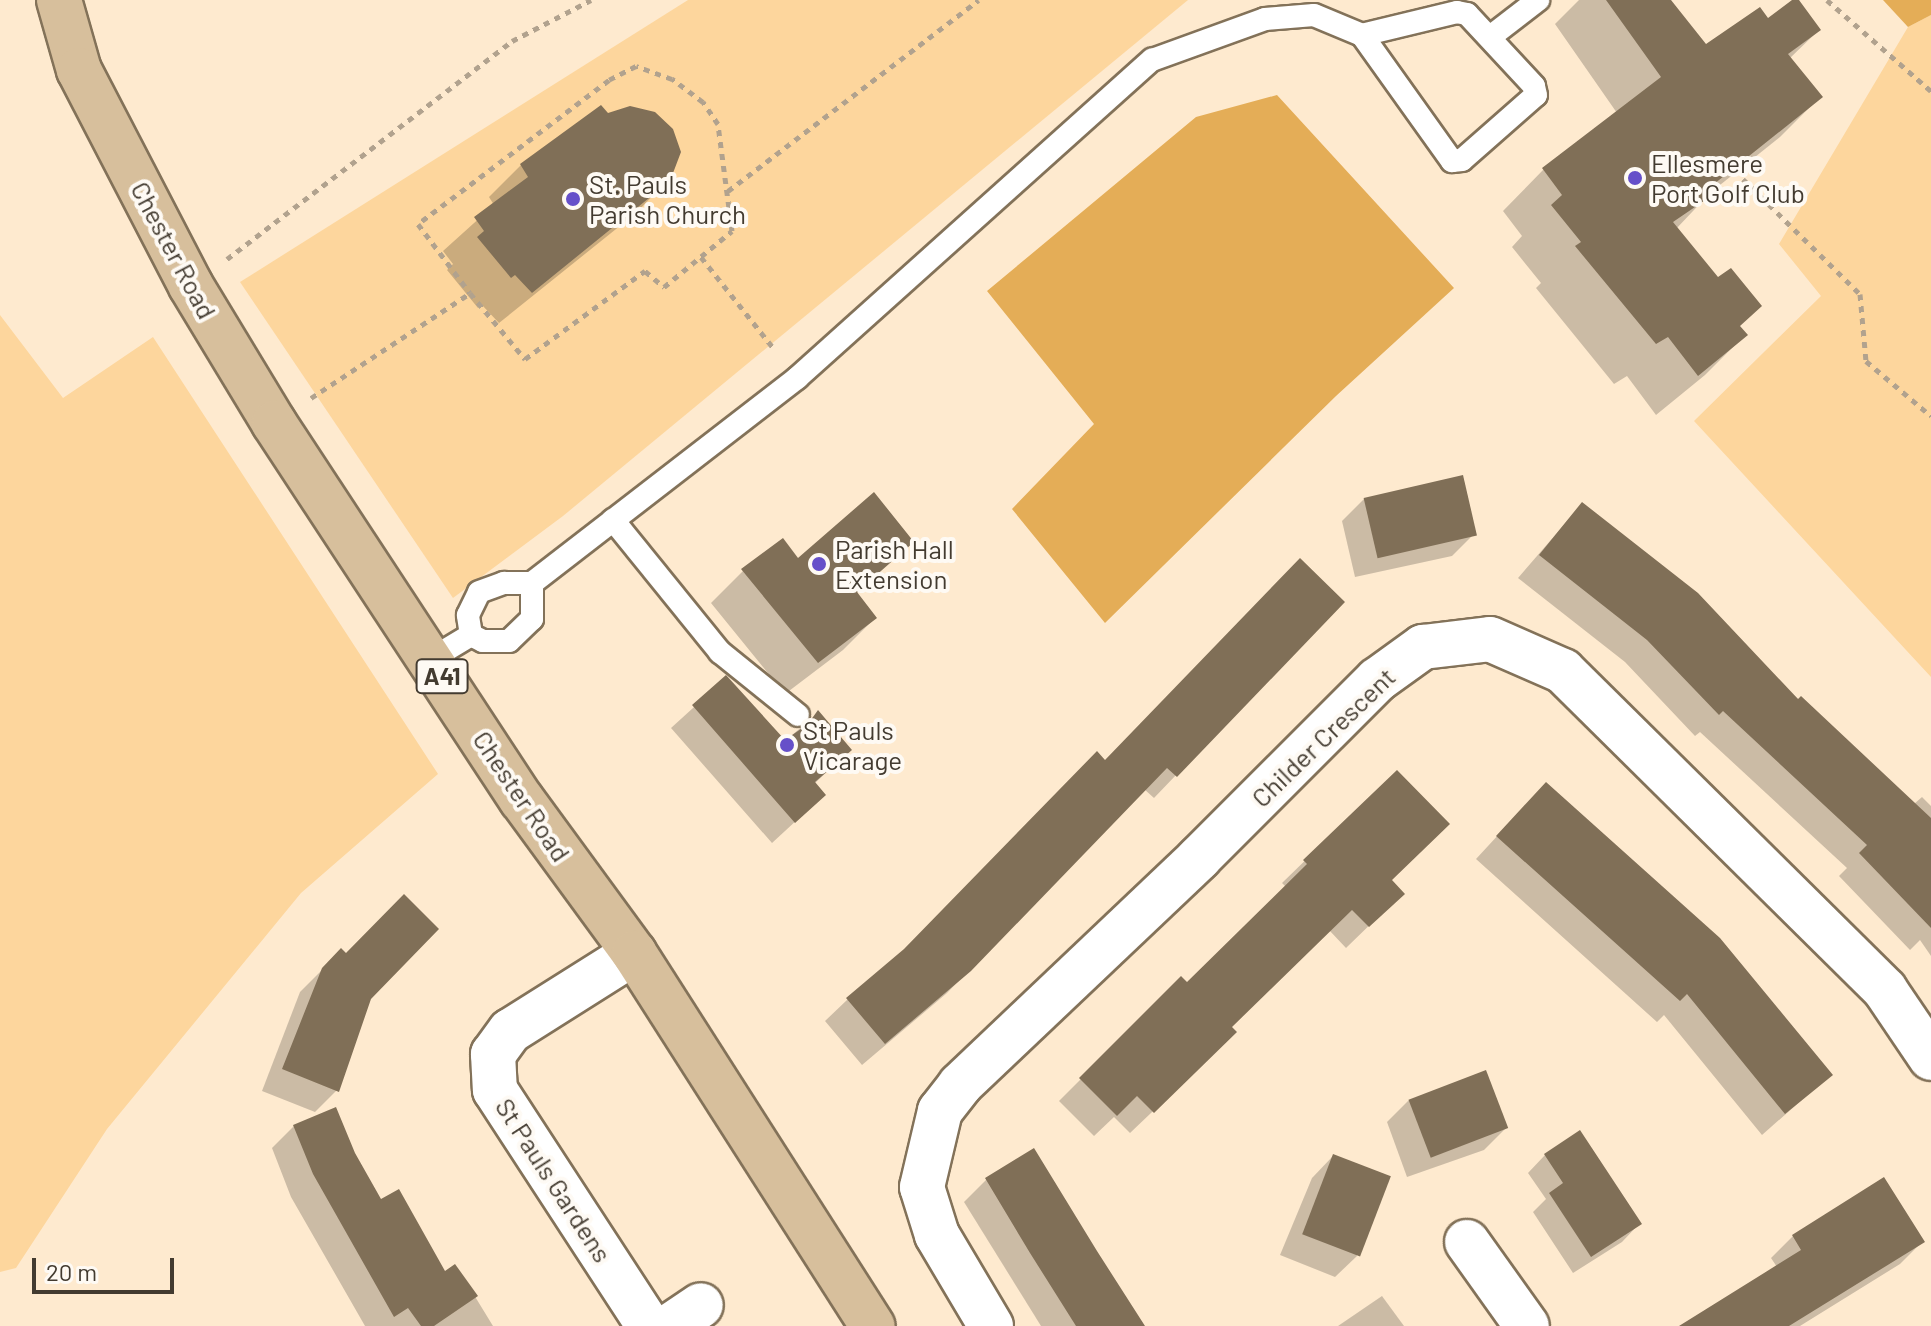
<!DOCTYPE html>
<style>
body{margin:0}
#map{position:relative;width:1931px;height:1326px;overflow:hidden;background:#feeacf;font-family:Barlow,sans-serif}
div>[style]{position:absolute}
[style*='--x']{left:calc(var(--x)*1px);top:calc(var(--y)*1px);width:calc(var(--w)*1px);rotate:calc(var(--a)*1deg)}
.green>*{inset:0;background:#fdd69d}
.forest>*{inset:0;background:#e4ad57}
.shadow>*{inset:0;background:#0003}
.building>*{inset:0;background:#806f57;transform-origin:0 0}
.path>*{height:5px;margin-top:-2.5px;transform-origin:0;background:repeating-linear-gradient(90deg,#b1a28e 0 6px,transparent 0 12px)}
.roads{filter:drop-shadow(2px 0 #837259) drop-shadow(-2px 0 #837259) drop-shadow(0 2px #837259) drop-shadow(0 -2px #837259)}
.lane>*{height:22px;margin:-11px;padding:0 11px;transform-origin:11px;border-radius:11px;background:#fff}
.street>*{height:44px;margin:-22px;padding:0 22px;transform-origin:22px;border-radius:22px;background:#fff}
.primary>*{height:44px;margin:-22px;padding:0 22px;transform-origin:22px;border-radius:22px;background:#d7bf9c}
.dots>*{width:22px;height:22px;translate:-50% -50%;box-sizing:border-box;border:4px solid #fefaf4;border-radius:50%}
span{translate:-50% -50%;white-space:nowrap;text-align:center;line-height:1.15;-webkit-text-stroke:8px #fefaf4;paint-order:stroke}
.shield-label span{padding:2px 6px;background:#fefaf4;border:2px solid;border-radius:6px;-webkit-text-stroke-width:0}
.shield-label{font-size:24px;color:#433b30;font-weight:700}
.poi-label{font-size:26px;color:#433b30}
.left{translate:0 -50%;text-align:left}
.street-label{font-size:26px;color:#433b30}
.scale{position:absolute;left:32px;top:1258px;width:142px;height:36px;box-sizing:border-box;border:4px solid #433b30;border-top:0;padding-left:10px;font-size:24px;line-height:28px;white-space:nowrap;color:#433b30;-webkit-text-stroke:6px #fefaf4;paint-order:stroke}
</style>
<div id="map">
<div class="green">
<div style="clip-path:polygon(688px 0,1188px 0,563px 516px,453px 598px,240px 282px)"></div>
<div style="clip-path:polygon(1931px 15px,1931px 677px,1694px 421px,1821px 296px,1779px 244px,1908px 27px)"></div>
<div style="clip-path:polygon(0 315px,63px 398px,153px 337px,438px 774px,301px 893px,107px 1129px,16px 1268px,0 1272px)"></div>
</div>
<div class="forest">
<div style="clip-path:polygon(1883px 0,1931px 0,1931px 15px,1908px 27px)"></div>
<div style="clip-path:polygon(1277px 95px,1454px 288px,1336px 396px,1105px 623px,1012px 509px,1094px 424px,987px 291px,1196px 117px)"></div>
</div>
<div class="shadow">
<div style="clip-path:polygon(1579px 0,1668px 0,1705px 46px,1767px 21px,1795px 0,1819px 30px,1789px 59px,1820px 97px,1780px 137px,1710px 193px,1676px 229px,1745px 335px,1705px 375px,1656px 415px,1627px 376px,1614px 384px,1536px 288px,1541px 283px,1512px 247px,1522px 236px,1503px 211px,1543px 170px,1617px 113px,1555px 24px)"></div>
<div style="clip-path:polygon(521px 165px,668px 180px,636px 213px,499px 323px,482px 305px,478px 308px,447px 270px,453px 264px,443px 251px,494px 205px,489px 197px)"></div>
<div style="clip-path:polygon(1364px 499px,1474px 534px,1452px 556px,1355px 577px,1342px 521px)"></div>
<div style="clip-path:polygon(1582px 504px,1914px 804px,1922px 797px,1931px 806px,1931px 956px,1920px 940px,1910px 950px,1839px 876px,1847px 868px,1700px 732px,1695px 736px,1625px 662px,1518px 578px)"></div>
<div style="clip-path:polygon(911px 542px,856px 594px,875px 618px,843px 650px,785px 694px,711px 603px,743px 571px)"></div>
<div style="clip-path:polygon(1342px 602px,1154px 798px,1144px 789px,947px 993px,862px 1065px,825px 1021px,847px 1000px,902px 953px,1105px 762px)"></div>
<div style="clip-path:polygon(726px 678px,784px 742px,818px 713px,850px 750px,814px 784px,824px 795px,772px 843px,671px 728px)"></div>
<div style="clip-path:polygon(1396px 772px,1389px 881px,1380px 915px,1346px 948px,1329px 930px,1230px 1027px,1213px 1054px,1130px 1133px,1114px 1117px,1094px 1136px,1059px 1101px,1181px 979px,1187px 984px,1286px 887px,1282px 883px)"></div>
<div style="clip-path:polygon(1524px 807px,1830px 1075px,1762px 1135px,1664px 1015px,1657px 1022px,1476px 859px)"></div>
<div style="clip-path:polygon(341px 951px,369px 998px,337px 1090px,315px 1112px,262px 1091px,300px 992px)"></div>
<div style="clip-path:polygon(1409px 1100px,1506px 1128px,1484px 1150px,1407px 1177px,1387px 1122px)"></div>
<div style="clip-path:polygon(294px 1126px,353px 1154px,380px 1202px,444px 1274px,471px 1290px,493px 1326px,365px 1326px,291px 1197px,272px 1148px)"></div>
<div style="clip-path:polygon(1034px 1151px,1143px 1326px,1041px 1326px,964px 1202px,986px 1180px)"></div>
<div style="clip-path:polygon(1545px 1155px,1639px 1224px,1622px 1242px,1573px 1273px,1533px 1212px,1546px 1199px,1528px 1173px)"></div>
<div style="clip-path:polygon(1333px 1156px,1357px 1256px,1335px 1277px,1280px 1255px,1312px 1178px)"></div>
<div style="clip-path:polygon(1793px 1236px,1922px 1242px,1900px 1264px,1800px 1326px,1682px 1326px,1777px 1267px,1771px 1258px)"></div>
<div style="clip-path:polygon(1382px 1296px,1404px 1326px,1338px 1326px)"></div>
</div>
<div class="building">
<div style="clip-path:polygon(1606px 0,1671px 0,1706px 44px,1760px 7px,1768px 18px,1792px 0,1799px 0,1821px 30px,1788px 54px,1823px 97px,1709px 188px,1714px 194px,1673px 222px,1718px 277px,1731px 268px,1762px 306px,1740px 326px,1748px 335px,1698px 376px,1668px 337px,1656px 344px,1575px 246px,1581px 242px,1551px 205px,1562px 195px,1542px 168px,1661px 77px)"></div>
<div style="clip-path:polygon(601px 105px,608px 113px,630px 106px,655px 112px,673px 129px,681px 152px,670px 181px,532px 293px,515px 275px,511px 278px,477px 237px,484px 231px,474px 217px,528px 177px,520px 164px)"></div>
<div style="left:1463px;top:475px;width:62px;height:102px;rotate:77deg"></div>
<div style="clip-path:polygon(874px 492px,914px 542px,857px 592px,877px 618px,818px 663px,741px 569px,783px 538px,798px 558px)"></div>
<div style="clip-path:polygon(1582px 502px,1698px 593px,1798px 699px,1801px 696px,1931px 818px,1931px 928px,1859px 853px,1867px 845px,1723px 711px,1719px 715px,1647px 640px,1539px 555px)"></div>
<div style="clip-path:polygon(1300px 558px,1345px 602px,1177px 777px,1167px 768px,971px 971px,885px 1044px,846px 998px,904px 949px,1097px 751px,1105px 760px)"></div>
<div style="clip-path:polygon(726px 675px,785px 740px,808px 724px,818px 710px,852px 750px,815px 782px,826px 795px,795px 823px,692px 705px)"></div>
<div style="clip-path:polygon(1397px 770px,1450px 824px,1392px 880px,1405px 894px,1369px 927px,1352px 910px,1232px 1027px,1237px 1032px,1154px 1113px,1137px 1096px,1117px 1116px,1079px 1078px,1181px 976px,1187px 982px,1307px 864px,1303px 860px)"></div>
<div style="clip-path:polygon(1546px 782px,1720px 938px,1833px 1075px,1785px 1114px,1687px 994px,1680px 1001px,1496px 836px)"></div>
<div style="clip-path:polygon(404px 894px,439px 929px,371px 999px,339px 1092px,282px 1069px,322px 968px,341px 948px,346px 953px)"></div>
<div style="left:1486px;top:1070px;width:62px;height:83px;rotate:69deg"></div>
<div style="clip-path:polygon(336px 1107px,355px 1153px,381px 1199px,399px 1189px,445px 1271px,455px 1264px,478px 1296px,434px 1326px,421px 1326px,408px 1308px,394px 1317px,313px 1174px,293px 1125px)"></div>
<div style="clip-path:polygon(1580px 1130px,1642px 1224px,1591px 1257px,1549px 1193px,1563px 1183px,1544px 1154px)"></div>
<div style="clip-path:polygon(1034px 1148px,1097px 1251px,1145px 1326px,1076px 1326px,1030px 1253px,985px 1178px)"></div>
<div style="left:1333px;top:1154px;width:62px;height:86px;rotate:21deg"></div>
<div style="clip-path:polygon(1884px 1177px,1925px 1242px,1789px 1326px,1679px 1326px,1801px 1250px,1792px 1235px)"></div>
</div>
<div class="path">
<div style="--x:1827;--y:0;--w:138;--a:41.2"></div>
<div style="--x:1743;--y:179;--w:164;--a:44.5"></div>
<div style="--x:1860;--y:294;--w:67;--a:84.9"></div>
<div style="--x:1866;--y:361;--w:85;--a:40.2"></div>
<div style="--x:728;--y:191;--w:315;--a:-37.3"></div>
<div style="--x:701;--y:257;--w:119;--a:51.5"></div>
<div style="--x:227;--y:259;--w:359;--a:-37.4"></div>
<div style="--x:512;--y:41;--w:89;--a:-27.4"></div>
<div style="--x:311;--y:398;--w:191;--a:-33.4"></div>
<div style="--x:470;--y:293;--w:86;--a:50.2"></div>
<div style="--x:525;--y:359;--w:149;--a:-36.3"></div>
<div style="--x:645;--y:271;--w:25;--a:40"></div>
<div style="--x:664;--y:287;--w:88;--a:-39.5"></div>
<div style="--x:732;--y:231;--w:108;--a:-97.5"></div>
<div style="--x:718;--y:124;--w:27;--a:-124"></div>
<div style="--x:703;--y:102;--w:39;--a:-143"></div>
<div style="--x:672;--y:79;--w:38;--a:-160"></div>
<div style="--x:636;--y:66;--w:30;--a:153"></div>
<div style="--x:609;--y:80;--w:239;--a:143"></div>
<div style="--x:418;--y:224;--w:86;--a:53"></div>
</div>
<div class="roads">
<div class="lane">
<div style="--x:1490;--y:37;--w:61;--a:-37.6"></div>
<div style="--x:613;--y:520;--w:170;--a:51"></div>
<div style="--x:720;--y:652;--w:100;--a:38.9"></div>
<div style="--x:471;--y:635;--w:13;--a:27"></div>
<div style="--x:483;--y:641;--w:26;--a:0"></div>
<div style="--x:509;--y:641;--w:32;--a:-44"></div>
<div style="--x:532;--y:619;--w:36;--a:-90"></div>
<div style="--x:431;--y:659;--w:47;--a:-31"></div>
<div style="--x:471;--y:635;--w:20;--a:-99"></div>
<div style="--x:468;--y:615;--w:25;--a:-64"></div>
<div style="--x:479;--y:592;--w:27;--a:-20"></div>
<div style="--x:504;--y:583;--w:28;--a:0"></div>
<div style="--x:532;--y:583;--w:335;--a:-37.7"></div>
<div style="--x:797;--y:378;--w:477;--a:-41.9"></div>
<div style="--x:1152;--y:60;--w:120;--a:-19.9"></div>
<div style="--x:1265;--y:19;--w:49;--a:-4.7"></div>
<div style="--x:1314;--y:15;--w:52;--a:22.6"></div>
<div style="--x:1362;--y:35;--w:155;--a:54.5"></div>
<div style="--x:1452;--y:161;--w:10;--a:-6"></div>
<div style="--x:1462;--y:160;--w:98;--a:-41.3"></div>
<div style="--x:1536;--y:95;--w:9;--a:-103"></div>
<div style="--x:1534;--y:86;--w:98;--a:-132.9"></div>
<div style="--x:1467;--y:14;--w:10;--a:-169"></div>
<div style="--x:1457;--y:12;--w:98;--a:166.4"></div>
</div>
<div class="street">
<div style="--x:634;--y:953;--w:146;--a:147.8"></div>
<div style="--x:510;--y:1031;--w:29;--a:126"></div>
<div style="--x:493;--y:1054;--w:36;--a:87"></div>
<div style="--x:495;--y:1090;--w:282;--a:56.9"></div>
<div style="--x:1467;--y:1242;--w:103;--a:54.5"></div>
<div style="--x:670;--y:1326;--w:37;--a:-34"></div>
<div style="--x:991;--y:1326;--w:106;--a:-120.7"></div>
<div style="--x:937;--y:1235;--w:50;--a:-107.4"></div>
<div style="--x:922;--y:1187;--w:78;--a:-76.7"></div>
<div style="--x:940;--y:1111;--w:33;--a:-52"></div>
<div style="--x:960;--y:1085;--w:330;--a:-43.5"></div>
<div style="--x:1199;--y:858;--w:252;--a:-45"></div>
<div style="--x:1377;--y:680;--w:57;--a:-35.7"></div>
<div style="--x:1423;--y:647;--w:67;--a:-6.8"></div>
<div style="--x:1490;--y:639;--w:80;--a:23.7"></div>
<div style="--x:1563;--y:671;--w:453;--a:44.7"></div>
<div style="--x:1885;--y:990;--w:82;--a:55.9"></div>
</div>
<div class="primary">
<div style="--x:59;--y:0;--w:73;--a:74.1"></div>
<div style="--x:79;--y:70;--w:243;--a:62.6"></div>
<div style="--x:191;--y:286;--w:160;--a:58.8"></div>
<div style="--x:274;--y:423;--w:451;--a:56.7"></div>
<div style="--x:522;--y:800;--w:190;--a:53.8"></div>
<div style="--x:634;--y:953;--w:443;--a:57.4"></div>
</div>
</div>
<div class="dots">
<div style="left:1635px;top:178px;background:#6650c9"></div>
<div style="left:573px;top:199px;background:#6650c9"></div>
<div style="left:819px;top:564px;background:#6650c9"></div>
<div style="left:787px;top:745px;background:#6650c9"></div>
</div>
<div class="shield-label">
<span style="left:442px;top:676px">A41</span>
</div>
<div class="poi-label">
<span class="left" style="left:1651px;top:178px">Ellesmere<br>Port Golf Club</span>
<span class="left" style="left:589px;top:199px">St. Pauls<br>Parish Church</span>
<span class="left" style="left:835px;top:564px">Parish Hall<br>Extension</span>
<span class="left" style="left:803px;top:745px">St Pauls<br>Vicarage</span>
</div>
<div class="street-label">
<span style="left:174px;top:250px;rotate:62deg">Chester Road</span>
<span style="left:1323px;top:737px;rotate:-44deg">Childer Crescent</span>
<span style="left:522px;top:796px;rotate:56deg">Chester Road</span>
<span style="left:554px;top:1180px;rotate:57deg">St Pauls Gardens</span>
</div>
<div class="scale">20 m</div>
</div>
